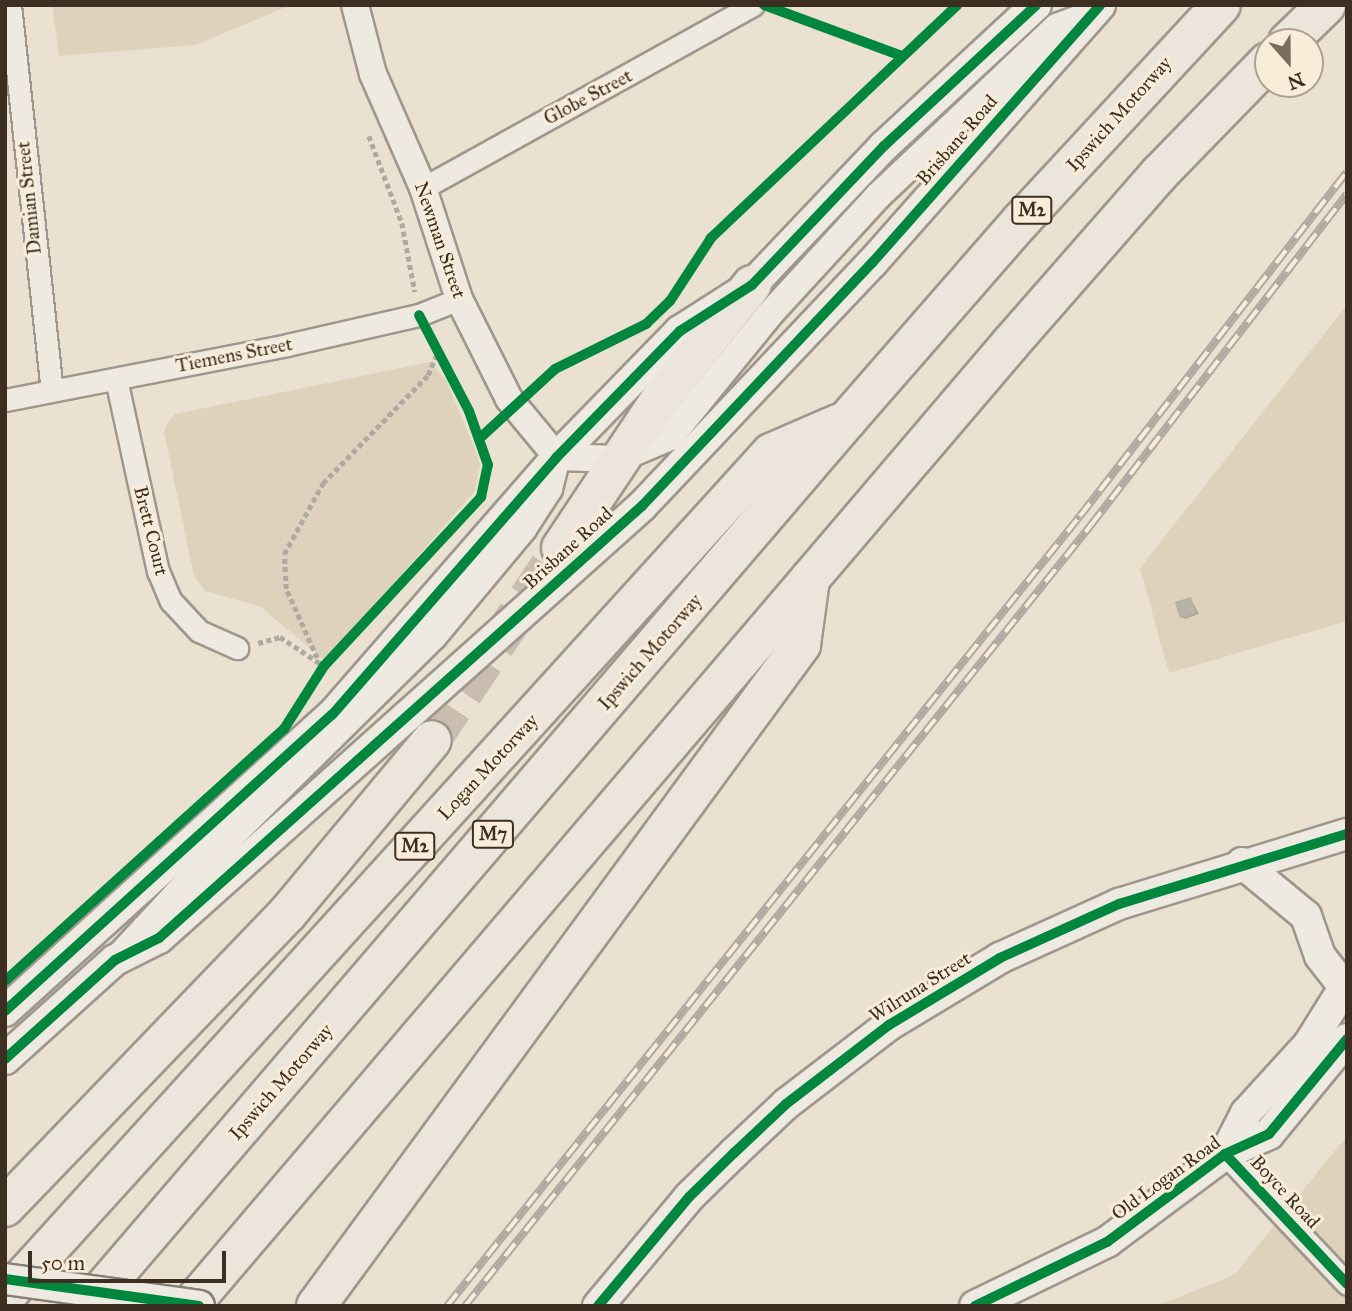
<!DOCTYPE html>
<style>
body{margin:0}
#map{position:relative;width:1352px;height:1311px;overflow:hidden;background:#ebe1d1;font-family:"IM FELL Great Primer",serif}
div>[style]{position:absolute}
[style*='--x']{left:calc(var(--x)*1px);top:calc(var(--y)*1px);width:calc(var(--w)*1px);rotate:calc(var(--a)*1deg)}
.green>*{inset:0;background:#dfd2bc}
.shadow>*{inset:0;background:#0003}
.building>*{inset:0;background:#b9b2a6;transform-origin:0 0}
.motorway-tunnel>*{height:38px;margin-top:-19px;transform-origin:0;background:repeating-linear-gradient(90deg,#c8bdae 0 38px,transparent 0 57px)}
.path>*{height:4.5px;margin-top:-2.25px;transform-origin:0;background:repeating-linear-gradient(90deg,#afa9a1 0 5px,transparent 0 8.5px)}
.roads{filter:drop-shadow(2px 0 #9f978c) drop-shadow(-2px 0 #9f978c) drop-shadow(0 2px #9f978c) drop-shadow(0 -2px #9f978c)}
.minor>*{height:21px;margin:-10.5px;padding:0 10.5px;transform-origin:10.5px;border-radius:10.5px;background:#eeeae1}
.tertiary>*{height:26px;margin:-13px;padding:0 13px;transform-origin:13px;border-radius:13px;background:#eeeae1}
.secondary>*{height:30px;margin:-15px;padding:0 15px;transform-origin:15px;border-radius:15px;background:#eeeae1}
.motorway>*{height:38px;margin:-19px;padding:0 19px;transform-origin:19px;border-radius:19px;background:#ece5dc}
.rail>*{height:8px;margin-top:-4px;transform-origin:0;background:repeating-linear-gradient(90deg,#f9edda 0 16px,#afa9a1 0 32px);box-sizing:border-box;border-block:2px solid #afa9a1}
.bridges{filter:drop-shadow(2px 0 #867f75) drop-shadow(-2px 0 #867f75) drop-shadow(0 2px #867f75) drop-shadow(0 -2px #867f75)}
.secondary-bridge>*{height:30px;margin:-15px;padding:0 15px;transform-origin:15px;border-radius:15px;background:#eeeae1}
.cycleway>*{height:10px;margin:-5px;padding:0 5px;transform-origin:5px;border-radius:5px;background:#00873e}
span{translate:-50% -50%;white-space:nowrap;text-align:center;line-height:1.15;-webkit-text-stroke:6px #f9edda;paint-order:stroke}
.shield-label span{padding:2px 5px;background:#f9edda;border:2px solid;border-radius:5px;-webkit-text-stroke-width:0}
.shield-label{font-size:18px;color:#3c2e20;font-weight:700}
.street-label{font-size:19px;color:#3c2e20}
.frame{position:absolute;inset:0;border:7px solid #3c2e20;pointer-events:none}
.north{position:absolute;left:1254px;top:28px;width:70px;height:70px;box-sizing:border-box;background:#f9edda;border:2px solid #ada190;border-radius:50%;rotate:159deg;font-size:19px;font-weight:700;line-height:28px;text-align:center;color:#3c2e20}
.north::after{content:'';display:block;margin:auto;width:24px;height:32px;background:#796d5e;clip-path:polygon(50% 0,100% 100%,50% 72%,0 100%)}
.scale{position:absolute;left:28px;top:1251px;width:198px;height:32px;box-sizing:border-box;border:4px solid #3c2e20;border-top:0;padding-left:9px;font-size:21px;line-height:24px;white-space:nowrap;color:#3c2e20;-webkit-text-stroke:5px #f9edda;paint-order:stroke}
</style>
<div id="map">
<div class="green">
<div style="clip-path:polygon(52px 5px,291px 5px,196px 45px,59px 56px)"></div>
<div style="clip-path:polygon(1347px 305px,1347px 621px,1169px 673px,1140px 568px)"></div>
<div style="clip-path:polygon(430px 362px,446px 380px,473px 444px,480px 464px,475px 491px,325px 661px,261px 607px,205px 591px,194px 576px,164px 432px,168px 421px,175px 414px)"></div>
<div style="clip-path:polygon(1347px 1136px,1347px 1306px,1156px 1306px,1234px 1275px)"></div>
</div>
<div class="shadow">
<div style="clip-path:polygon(1191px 599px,1199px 614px,1185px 619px,1181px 617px)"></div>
</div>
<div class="building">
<div style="left:1191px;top:597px;width:17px;height:17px;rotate:73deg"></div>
</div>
<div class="motorway-tunnel">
<div style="--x:432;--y:740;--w:231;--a:-56.1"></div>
</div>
<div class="path">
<div style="--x:369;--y:136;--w:93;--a:69.2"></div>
<div style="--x:402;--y:223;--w:70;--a:79.3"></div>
<div style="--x:258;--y:643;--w:23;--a:-15"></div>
<div style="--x:280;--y:637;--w:53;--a:33.4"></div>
<div style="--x:317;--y:658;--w:76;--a:-114.2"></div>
<div style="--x:286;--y:589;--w:35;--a:-93"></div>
<div style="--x:284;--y:554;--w:81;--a:-61.2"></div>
<div style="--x:323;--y:483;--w:151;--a:-45.8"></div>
<div style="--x:428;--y:375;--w:21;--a:-67"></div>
</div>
<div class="roads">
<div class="minor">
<div style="--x:10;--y:5;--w:387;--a:83.8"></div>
<div style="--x:423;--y:188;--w:377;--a:-29"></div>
<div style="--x:116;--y:379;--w:197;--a:77.7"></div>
<div style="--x:158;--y:571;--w:33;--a:67"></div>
<div style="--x:171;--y:601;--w:41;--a:47"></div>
<div style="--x:199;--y:631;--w:42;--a:24.1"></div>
<div style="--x:5;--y:400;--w:287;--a:-11"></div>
<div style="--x:287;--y:345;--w:135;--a:-12.8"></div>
<div style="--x:419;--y:315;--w:43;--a:-21.8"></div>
<div style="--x:1225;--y:1154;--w:178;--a:46.8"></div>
</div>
<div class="tertiary">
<div style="--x:355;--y:5;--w:71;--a:75.4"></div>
<div style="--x:373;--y:74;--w:124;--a:66.3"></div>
<div style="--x:423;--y:188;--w:117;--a:72"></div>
<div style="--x:459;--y:299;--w:112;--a:63.4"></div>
<div style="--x:509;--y:399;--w:75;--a:50.4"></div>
<div style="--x:557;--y:457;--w:61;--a:1.9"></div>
<div style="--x:618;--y:459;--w:56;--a:-22.9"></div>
<div style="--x:670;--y:437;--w:157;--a:-50.9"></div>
<div style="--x:769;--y:315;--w:161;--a:-47.5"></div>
<div style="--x:878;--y:196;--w:246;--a:-43.4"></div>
<div style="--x:1057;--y:27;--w:36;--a:-21"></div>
<div style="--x:123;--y:952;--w:156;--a:-47.1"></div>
<div style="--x:229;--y:838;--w:286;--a:-44.6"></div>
<div style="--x:433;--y:637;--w:141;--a:-50.2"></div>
<div style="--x:523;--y:529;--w:48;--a:-57"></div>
<div style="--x:549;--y:489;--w:33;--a:-76"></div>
</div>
<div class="secondary">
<div style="--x:1242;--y:863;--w:83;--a:39.6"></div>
<div style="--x:1306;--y:916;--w:42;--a:70.7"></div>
<div style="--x:1320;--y:956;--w:41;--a:52"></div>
<div style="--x:5;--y:1011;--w:441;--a:-42.2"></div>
<div style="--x:332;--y:715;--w:342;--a:-48.9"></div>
<div style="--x:557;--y:457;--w:176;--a:-45.7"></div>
<div style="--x:680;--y:331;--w:85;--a:-32.6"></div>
<div style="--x:752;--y:285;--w:192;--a:-46.5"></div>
<div style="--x:884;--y:146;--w:207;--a:-42.8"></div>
<div style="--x:5;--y:1059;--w:148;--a:-42"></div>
<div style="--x:115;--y:960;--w:49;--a:-26.6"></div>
<div style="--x:159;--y:938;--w:648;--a:-41.81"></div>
<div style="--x:642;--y:506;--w:335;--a:-46.6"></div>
<div style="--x:872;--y:263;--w:344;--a:-48.5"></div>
<div style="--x:1225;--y:1154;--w:46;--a:-62.9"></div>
<div style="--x:1246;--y:1113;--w:93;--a:-47.6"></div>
<div style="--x:1309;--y:1044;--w:72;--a:-58.1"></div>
<div style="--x:598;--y:1306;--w:142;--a:-50.1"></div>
<div style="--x:689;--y:1197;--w:63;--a:-44.4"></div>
<div style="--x:734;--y:1153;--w:71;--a:-43.3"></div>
<div style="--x:786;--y:1104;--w:130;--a:-37.5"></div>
<div style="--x:889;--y:1025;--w:130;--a:-31.1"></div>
<div style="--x:1000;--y:958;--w:131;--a:-24.4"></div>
<div style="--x:1119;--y:904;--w:239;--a:-17.1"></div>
<div style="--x:975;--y:1306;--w:147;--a:-25.9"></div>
<div style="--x:1107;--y:1242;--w:147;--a:-36.7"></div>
<div style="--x:1225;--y:1154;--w:48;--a:-24.4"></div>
<div style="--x:1269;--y:1134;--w:123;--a:-50.6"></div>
</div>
<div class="motorway">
<div style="--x:1288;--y:42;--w:53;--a:-44.2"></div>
<div style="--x:561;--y:548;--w:180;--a:-56.3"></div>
<div style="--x:661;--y:398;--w:145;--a:-51.2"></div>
<div style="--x:5;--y:1207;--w:407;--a:-46.1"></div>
<div style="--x:287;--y:914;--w:226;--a:-50.2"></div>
<div style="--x:5;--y:1297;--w:1140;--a:-47.77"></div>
<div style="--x:771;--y:453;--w:75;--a:-23.5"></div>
<div style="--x:88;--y:1306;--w:1168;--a:-49.41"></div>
<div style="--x:848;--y:419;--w:263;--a:-48.9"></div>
<div style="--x:1021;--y:221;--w:294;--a:-47.2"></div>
<div style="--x:190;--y:1306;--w:1265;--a:-49.55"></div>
<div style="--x:1011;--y:343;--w:225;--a:-48.8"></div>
<div style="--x:1159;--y:174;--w:156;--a:-45.8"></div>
<div style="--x:316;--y:1306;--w:820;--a:-53.73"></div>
<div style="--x:801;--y:645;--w:67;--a:-82.2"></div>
</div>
</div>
<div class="rail">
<div style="--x:447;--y:1306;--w:1012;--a:-51.3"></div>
<div style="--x:1080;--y:516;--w:435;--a:-52.2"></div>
<div style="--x:465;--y:1306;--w:1001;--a:-51.29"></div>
<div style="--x:1091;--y:525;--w:418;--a:-52.3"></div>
</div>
<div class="bridges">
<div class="secondary-bridge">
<div style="--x:5;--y:1279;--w:196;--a:7.9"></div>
</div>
</div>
<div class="cycleway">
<div style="--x:764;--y:5;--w:147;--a:20.3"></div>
<div style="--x:479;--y:439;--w:103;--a:-42.6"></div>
<div style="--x:555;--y:369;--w:102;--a:-26.3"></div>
<div style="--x:646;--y:324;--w:33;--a:-44"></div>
<div style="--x:670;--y:301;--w:75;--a:-56.9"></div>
<div style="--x:711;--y:238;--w:339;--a:-43.4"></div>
<div style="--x:5;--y:981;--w:376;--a:-42.1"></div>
<div style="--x:284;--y:729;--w:75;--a:-57.6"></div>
<div style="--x:324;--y:666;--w:231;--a:-47.1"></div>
<div style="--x:481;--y:497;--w:33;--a:-78"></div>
<div style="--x:488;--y:465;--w:57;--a:-109.4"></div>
<div style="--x:469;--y:411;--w:108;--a:-117.5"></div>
<div style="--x:5;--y:1011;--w:441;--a:-42.2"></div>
<div style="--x:332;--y:715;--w:342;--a:-48.9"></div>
<div style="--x:557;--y:457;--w:176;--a:-45.7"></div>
<div style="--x:680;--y:331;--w:85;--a:-32.6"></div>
<div style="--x:752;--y:285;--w:192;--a:-46.5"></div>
<div style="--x:884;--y:146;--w:207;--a:-42.8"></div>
<div style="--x:5;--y:1059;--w:148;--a:-42"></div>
<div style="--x:115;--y:960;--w:49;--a:-26.6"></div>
<div style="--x:159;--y:938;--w:648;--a:-41.81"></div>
<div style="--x:642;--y:506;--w:335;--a:-46.6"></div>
<div style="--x:872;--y:263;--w:344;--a:-48.5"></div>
<div style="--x:1225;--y:1154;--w:178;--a:46.8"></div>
<div style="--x:5;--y:1279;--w:196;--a:7.9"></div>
<div style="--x:598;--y:1306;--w:142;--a:-50.1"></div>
<div style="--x:689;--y:1197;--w:63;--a:-44.4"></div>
<div style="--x:734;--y:1153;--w:71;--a:-43.3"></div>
<div style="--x:786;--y:1104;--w:130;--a:-37.5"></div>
<div style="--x:889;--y:1025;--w:130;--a:-31.1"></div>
<div style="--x:1000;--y:958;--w:131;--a:-24.4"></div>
<div style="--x:1119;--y:904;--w:239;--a:-17.1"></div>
<div style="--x:975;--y:1306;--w:147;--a:-25.9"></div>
<div style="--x:1107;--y:1242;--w:147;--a:-36.7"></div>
<div style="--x:1225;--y:1154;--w:48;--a:-24.4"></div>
<div style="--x:1269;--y:1134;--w:123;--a:-50.6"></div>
</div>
<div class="shield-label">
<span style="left:1032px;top:210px">M2</span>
<span style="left:493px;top:834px">M7</span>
<span style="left:415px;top:846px">M2</span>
</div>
<div class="street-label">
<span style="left:588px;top:97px;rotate:-28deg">Globe Street</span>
<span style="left:1119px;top:114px;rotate:-48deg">Ipswich Motorway</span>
<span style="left:957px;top:140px;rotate:-49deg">Brisbane Road</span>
<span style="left:29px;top:198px;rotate:-96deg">Damian Street</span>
<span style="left:440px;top:240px;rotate:71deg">Newman Street</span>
<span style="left:234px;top:355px;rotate:-11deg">Tiemens Street</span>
<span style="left:151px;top:531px;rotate:76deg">Brett Court</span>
<span style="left:568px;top:548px;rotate:-42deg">Brisbane Road</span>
<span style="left:650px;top:652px;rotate:-49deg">Ipswich Motorway</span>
<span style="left:488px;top:767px;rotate:-47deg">Logan Motorway</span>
<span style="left:920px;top:987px;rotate:-32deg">Wilruna Street</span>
<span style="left:281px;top:1082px;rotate:-49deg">Ipswich Motorway</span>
<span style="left:1166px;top:1178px;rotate:-36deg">Old Logan Road</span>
<span style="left:1285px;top:1192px;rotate:47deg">Boyce Road</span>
</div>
<div class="frame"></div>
<div class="north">N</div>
<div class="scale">50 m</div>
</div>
